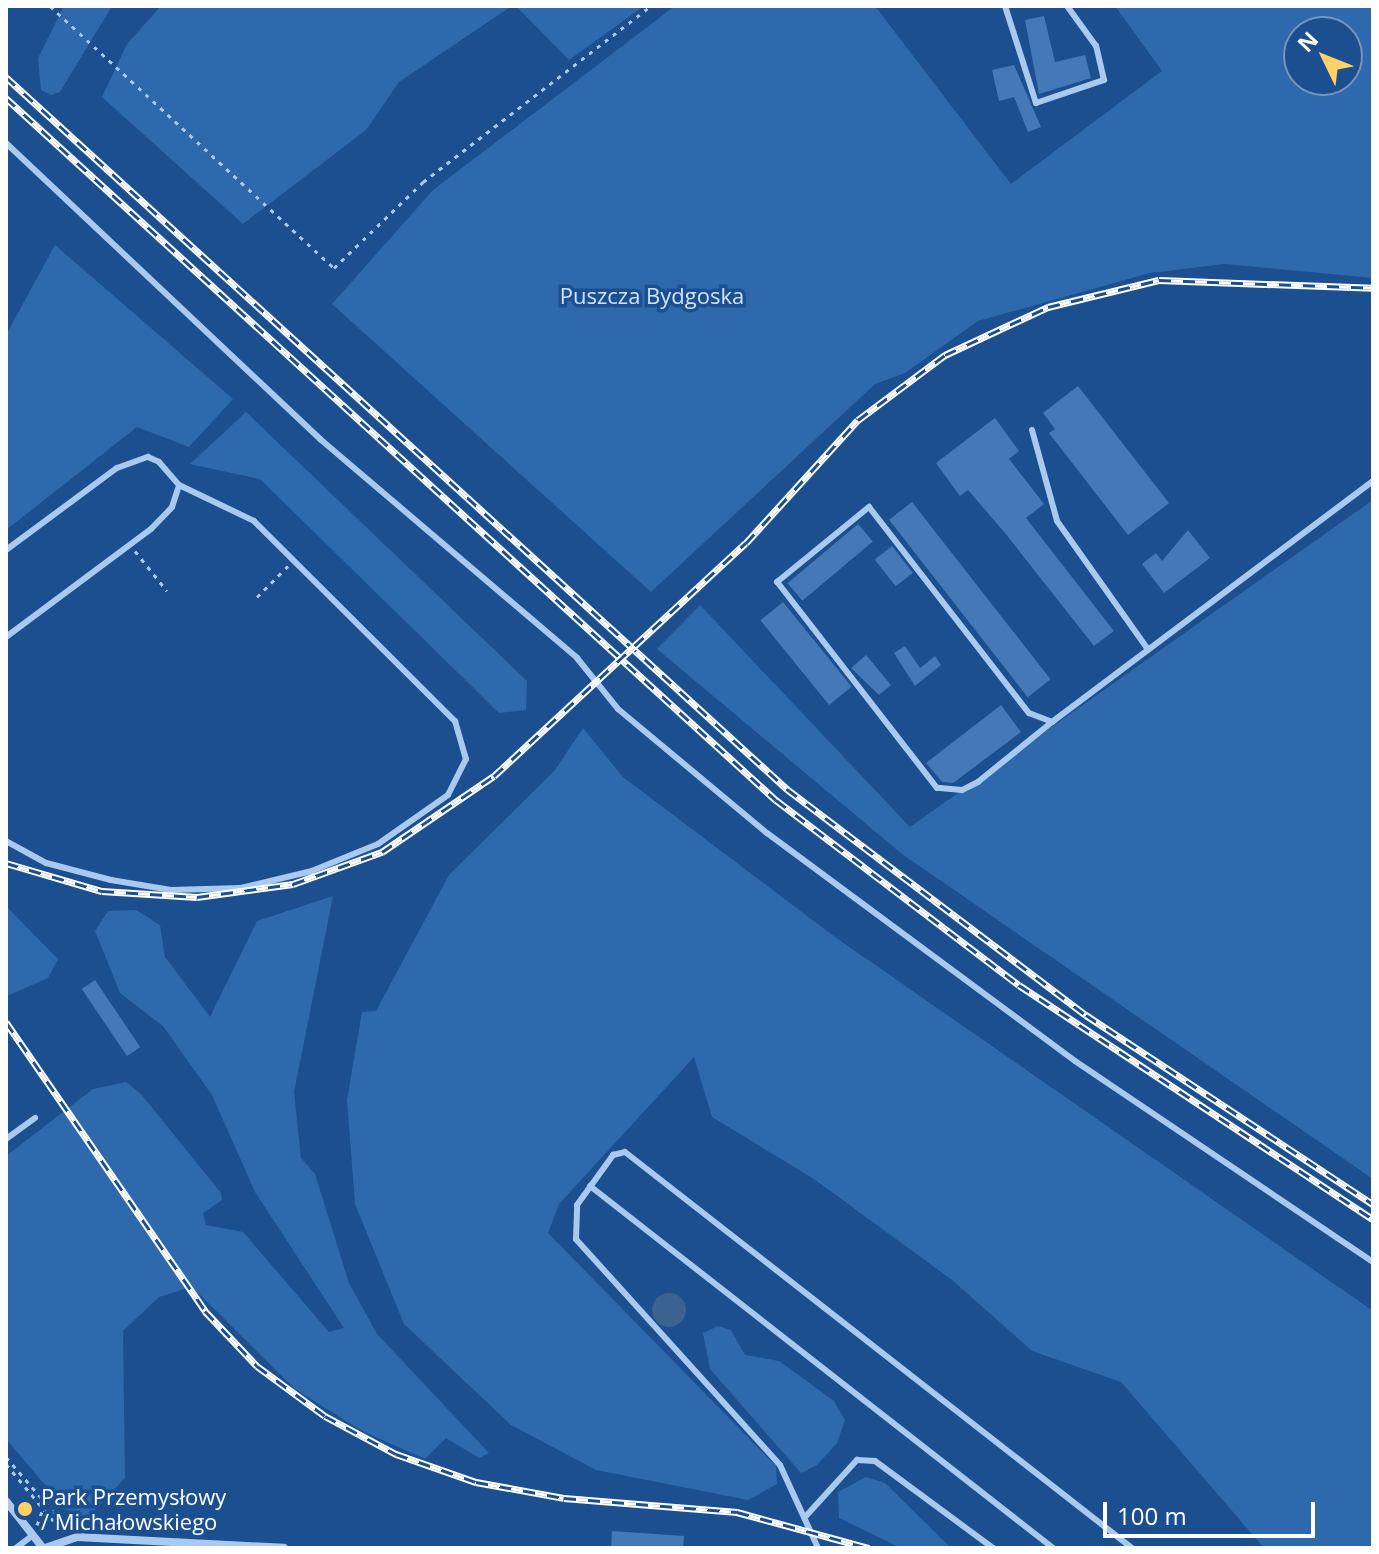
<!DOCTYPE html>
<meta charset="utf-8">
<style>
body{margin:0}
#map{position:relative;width:1379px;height:1554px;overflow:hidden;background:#1b4f8f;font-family:"Open Sans",sans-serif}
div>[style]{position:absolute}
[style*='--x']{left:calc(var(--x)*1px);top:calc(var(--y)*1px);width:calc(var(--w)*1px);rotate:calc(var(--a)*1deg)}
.green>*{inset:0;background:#2e69ad}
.water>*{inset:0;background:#3c6290}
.round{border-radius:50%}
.building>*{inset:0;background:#4478b7;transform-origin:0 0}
.path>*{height:3px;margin-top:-1.5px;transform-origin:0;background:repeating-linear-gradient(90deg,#a9c9ee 0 4px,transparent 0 10px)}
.service>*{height:6px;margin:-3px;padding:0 3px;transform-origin:3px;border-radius:3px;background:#a9c9ee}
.minor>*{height:8px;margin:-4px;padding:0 4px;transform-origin:4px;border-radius:4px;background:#a9c9ee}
.rail>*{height:7px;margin-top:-3.5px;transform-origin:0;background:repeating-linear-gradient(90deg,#1b4f8f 0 12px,#fff 0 24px);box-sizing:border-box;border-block:2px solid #fff}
.dots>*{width:22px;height:22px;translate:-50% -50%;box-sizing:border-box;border:4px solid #1b4f8f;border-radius:50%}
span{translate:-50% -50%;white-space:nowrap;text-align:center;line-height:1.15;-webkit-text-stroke:7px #1b4f8f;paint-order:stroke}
.park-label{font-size:22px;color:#cfe3fa}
.poi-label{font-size:22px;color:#fff}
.left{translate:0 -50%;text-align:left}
.frame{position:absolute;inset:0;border:8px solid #fff;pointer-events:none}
.north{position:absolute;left:1283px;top:16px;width:80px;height:80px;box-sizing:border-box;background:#1b4f8f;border:2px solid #7695bc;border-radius:50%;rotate:313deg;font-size:22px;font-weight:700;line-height:32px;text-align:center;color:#fff}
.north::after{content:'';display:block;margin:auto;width:28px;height:36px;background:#ffd166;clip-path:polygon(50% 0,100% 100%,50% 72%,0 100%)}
.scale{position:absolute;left:1103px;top:1502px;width:212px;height:36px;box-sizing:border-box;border:4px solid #fff;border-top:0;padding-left:10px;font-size:24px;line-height:28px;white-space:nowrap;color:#fff;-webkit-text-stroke:6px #1b4f8f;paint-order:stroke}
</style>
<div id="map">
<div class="green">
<div style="clip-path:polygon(64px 6px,112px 6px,60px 92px,51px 95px,41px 90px,38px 58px)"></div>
<div style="clip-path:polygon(161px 6px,512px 6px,399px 82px,366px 130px,243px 224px,102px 97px,127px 44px)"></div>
<div style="clip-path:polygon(516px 6px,644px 6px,569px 60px)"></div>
<div style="clip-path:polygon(evenodd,675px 6px,875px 6px,1011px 184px,1162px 71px,1115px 6px,1373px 6px,1373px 278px,1225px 264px,1150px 273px,978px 321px,905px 373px,875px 384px,651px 592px,332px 304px,433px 190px,675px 6px,1299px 32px,1347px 32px,1347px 80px,1299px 80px,1299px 32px)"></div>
<div style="clip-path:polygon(55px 245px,233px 399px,189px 447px,137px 427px,6px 530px,6px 335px)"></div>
<div style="clip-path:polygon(246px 412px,527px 681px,526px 710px,499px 713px,260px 479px,190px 464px)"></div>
<div style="clip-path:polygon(1373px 500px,1373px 1179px,902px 854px,657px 649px,700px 605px,910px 827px)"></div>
<div style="clip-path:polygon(583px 728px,623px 777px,835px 937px,1373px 1311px,1373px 1548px,1264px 1548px,1121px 1382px,1032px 1351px,952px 1280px,814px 1179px,712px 1117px,694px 1057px,559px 1204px,548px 1233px,776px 1466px,777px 1484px,748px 1500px,596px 1470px,511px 1425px,404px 1324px,355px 1204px,347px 1100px,362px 1012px,376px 1011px,449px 875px,555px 770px)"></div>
<div style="clip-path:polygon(333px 896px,294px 1092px,301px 1158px,315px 1174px,349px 1283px,377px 1334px,489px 1453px,479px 1458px,446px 1438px,425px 1459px,362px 1431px,295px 1389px,195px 1290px,184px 1289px,159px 1297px,123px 1331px,125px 1478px,80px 1526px,6px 1439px,6px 1156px,93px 1089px,126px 1082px,141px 1094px,221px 1193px,222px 1200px,203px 1213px,206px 1225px,243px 1232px,329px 1332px,344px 1328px,255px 1192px,212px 1095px,163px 1026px,120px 993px,95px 931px,108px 911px,136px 910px,160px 925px,165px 957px,210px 1017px,257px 921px)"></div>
<div style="clip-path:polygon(6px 906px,58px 959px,48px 978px,7px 996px)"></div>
<div style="clip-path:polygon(718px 1326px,731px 1330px,745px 1355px,779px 1361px,834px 1401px,845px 1420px,837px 1443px,817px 1465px,801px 1473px,710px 1369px,703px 1333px)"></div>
<div style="clip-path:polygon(866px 1477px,885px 1483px,951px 1548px,901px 1548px,839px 1518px,838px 1492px)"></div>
</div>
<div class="water">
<div class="round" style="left:652px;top:1293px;width:34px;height:34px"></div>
</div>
<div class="building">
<div style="clip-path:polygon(1044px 16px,1055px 62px,1085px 55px,1091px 78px,1039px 94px,1025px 20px)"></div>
<div style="clip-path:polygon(1014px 65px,1041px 127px,1028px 132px,1014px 97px,999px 101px,992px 70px)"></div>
<div style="clip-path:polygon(1078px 386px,1169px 503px,1128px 535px,1049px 433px,1055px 429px,1043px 413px)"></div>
<div style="clip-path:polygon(995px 418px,1019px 451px,1009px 459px,1044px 504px,1026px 518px,1114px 631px,1094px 646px,1005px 533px,968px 490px,960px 496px,936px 463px)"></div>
<div style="left:912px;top:502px;width:225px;height:29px;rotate:52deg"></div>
<div style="left:858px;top:524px;width:23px;height:92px;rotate:50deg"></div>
<div style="clip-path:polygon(1188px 530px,1210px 558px,1164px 593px,1142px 564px,1156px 553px,1162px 561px)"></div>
<div style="left:892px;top:546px;width:34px;height:22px;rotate:52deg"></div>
<div style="left:783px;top:602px;width:109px;height:29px;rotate:51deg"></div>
<div style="clip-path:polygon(905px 646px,920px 668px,935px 656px,941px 665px,915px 686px,894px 653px)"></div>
<div style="clip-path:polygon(866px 655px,891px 685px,879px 695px,851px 668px)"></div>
<div style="clip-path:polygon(1001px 705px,1021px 732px,953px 783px,942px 782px,926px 763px)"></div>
<div style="left:95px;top:980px;width:81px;height:16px;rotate:56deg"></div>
<div style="clip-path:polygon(612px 1531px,684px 1536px,683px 1548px,611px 1548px)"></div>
</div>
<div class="path">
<div style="--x:50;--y:6;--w:386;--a:42.7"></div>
<div style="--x:334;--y:268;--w:124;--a:-44"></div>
<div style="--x:423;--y:182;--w:288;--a:-37.7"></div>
<div style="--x:135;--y:551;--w:51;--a:51.3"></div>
<div style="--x:257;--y:597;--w:44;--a:-45"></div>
<div style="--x:6;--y:1457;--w:96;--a:49.2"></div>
<div style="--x:6;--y:1464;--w:86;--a:50.2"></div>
<div style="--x:37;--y:1525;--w:15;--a:-70"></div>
</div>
<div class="service">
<div style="--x:1005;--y:6;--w:102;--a:72.3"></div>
<div style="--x:1036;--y:103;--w:72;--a:-18.7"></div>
<div style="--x:1104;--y:80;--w:35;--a:-103"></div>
<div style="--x:1096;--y:46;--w:49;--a:-125.9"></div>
<div style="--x:6;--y:143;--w:432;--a:43.3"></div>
<div style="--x:320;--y:439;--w:338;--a:40.4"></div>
<div style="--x:577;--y:658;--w:65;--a:51.2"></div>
<div style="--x:618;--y:709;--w:194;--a:39.8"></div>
<div style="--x:767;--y:833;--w:383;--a:36.5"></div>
<div style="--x:1075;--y:1061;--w:359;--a:34"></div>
<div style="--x:1032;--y:430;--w:94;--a:74.6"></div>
<div style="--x:1057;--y:521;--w:156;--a:54.7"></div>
<div style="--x:6;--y:550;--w:138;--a:-36.5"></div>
<div style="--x:117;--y:468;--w:33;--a:-20"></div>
<div style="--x:148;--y:457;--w:12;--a:24"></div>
<div style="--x:159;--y:462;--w:30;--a:49"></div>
<div style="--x:179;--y:485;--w:83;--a:25.6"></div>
<div style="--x:254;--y:521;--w:284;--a:44.9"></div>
<div style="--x:455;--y:721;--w:40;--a:74"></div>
<div style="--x:466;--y:759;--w:40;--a:116.6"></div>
<div style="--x:448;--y:795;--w:85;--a:145"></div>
<div style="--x:378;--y:844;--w:71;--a:157.8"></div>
<div style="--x:312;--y:871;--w:73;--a:166.5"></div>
<div style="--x:241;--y:888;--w:70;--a:178.4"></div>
<div style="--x:171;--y:890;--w:61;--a:-170.5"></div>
<div style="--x:111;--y:880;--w:67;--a:-165.3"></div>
<div style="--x:46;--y:863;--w:46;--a:-151.2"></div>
<div style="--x:6;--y:637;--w:181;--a:-36.7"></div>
<div style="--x:151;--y:529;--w:30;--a:-46"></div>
<div style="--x:172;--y:507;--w:23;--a:-72"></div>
<div style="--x:1052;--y:722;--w:95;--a:141"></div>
<div style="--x:978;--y:782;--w:18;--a:153"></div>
<div style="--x:962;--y:790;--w:25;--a:-175"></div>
<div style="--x:937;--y:788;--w:261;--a:-127.8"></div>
<div style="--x:777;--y:582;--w:119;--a:-39.2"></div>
<div style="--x:869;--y:507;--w:261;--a:52.2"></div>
<div style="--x:1029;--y:713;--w:25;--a:21"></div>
<div style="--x:1052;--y:722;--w:401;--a:-36.9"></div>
<div style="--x:6;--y:1139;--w:36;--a:-36"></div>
<div style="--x:590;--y:1186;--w:588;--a:38.02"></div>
<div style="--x:806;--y:1516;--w:76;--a:-47.7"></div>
<div style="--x:857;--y:1460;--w:18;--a:3"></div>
<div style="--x:875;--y:1461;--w:147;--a:36.4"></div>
<div style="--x:16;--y:1548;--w:20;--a:-37"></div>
<div style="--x:818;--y:1548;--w:91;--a:-114.6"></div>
<div style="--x:780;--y:1465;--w:304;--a:-132.1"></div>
<div style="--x:576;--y:1239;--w:34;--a:-88"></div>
<div style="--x:577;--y:1205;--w:62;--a:-54.2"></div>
<div style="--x:613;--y:1155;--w:12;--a:-14"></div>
<div style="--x:625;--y:1152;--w:643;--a:37.99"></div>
</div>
<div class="minor">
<div style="--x:6;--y:1501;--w:60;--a:51.8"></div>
<div style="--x:45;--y:1548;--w:34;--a:-19"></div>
<div style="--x:77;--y:1537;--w:207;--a:3"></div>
</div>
<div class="rail">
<div style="--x:6;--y:77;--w:1057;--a:42.35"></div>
<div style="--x:787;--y:789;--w:375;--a:37.1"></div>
<div style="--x:1086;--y:1015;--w:344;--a:33.4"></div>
<div style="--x:6;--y:98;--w:1042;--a:42.36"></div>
<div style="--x:776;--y:800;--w:305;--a:37.3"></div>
<div style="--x:1019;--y:985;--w:424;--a:33.5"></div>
<div style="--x:6;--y:863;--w:100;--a:16.3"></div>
<div style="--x:102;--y:891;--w:95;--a:3.6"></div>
<div style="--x:197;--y:897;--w:97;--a:-7.7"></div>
<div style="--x:293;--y:884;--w:95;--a:-19.8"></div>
<div style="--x:382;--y:852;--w:135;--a:-34.2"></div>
<div style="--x:494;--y:776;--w:343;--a:-42.8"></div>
<div style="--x:746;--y:543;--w:166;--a:-47.7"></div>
<div style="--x:858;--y:420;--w:109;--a:-36.8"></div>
<div style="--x:945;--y:355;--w:114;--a:-25"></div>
<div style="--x:1048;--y:307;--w:114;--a:-13.7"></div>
<div style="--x:1159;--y:280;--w:214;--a:2.1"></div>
<div style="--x:6;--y:1022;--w:351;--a:55.4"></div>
<div style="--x:205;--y:1311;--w:76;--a:46.6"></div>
<div style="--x:257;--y:1366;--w:84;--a:36.3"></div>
<div style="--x:325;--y:1416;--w:81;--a:28.2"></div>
<div style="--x:396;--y:1454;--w:85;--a:19.3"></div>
<div style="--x:476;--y:1482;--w:89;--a:10.3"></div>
<div style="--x:564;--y:1498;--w:174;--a:4.6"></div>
<div style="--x:737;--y:1512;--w:137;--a:15.3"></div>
</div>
<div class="dots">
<div style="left:25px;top:1509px;background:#ffd166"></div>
</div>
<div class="park-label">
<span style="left:652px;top:296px">Puszcza Bydgoska</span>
</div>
<div class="poi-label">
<span class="left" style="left:41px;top:1509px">Park Przemysłowy<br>/ Michałowskiego</span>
</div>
<div class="frame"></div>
<div class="north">N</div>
<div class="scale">100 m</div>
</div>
